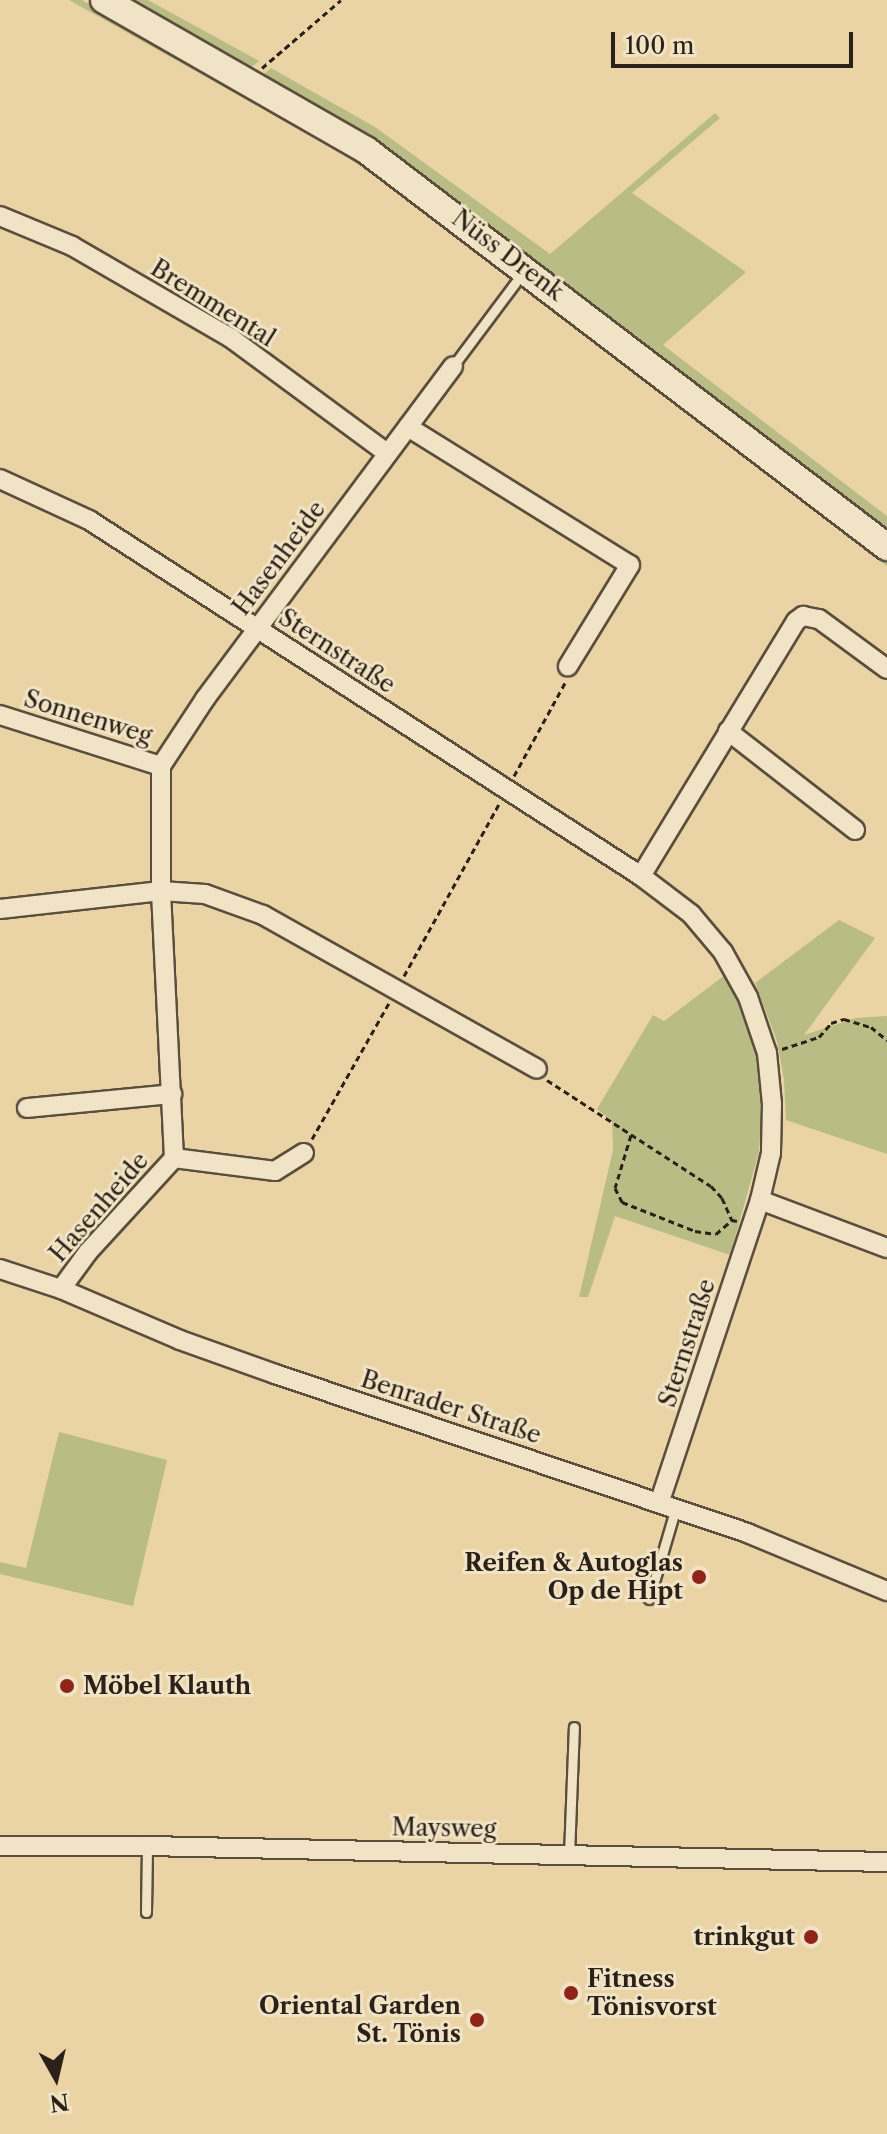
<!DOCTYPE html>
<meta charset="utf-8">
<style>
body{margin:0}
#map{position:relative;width:887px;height:2134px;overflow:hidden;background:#ead4a6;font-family:"Libre Caslon Text",serif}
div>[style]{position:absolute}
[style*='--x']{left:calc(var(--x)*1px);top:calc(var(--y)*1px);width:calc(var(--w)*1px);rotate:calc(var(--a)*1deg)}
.green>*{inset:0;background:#b9bc85}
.path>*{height:3px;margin-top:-1.5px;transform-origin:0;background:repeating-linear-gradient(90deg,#2b2118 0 6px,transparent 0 10px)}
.roads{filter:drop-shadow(2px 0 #5b4e3c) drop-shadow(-2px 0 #5b4e3c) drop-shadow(0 2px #5b4e3c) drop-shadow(0 -2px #5b4e3c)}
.lane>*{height:9px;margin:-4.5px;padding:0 4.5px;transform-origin:4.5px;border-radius:4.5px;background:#f1e3c5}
.street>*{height:18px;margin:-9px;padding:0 9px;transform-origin:9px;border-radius:9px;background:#f1e3c5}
.secondary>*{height:26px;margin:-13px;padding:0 13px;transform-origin:13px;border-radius:13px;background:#f1e3c5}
.dots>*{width:22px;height:22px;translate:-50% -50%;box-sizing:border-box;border:4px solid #f1e3c5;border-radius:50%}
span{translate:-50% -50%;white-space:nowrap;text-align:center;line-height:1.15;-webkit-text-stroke:6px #f1e3c5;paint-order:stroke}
.street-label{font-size:24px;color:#2b2118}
.poi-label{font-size:24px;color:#2b2118;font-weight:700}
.right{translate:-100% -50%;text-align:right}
.left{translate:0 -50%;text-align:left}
.north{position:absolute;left:16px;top:2038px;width:80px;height:80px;-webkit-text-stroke:6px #f1e3c5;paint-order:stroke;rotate:172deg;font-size:22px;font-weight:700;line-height:32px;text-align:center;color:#2b2118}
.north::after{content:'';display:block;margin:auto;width:28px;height:36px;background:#2b2118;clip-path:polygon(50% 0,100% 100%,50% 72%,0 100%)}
.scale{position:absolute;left:611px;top:32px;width:242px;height:36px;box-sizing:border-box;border:4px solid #2b2118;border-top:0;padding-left:10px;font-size:24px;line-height:28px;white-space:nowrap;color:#2b2118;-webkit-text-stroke:6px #f1e3c5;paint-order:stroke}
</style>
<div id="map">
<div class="green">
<div style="clip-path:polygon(69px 0,82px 0,345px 147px,887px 558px,887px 566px,522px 288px,507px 271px,390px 185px,331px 147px)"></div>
<div style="clip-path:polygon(119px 0,148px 0,259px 61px,247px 71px)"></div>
<div style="clip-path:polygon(271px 68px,375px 127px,550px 254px,715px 113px,720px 118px,632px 193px,746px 272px,663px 345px,887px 516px,887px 535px,415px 172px,259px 78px)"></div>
<div style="clip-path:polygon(839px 920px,875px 938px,804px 1035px,856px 1018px,887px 1016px,887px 1154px,786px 1120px,784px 1080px,777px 1041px,755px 983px)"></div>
<div style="clip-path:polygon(725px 975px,744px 1014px,758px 1059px,762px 1106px,759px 1152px,730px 1255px,615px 1216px,588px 1297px,579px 1297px,613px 1150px,612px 1121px,597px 1109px,653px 1015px,664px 1021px)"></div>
<div style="clip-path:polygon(59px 1432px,167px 1460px,133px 1606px,0 1574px,0 1562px,26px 1568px)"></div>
</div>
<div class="path">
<div style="--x:262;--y:68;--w:104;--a:-40.7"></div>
<div style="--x:514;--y:776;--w:108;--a:-61.3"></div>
<div style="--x:404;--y:976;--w:196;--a:-61.1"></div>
<div style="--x:782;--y:1049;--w:39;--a:-18"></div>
<div style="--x:819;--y:1037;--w:18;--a:-49"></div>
<div style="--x:831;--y:1023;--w:14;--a:-17"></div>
<div style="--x:844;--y:1019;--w:28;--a:17"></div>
<div style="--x:871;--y:1027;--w:21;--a:39"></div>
<div style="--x:547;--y:1080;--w:195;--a:32.9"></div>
<div style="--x:711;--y:1186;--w:16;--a:47"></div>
<div style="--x:722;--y:1198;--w:24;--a:66"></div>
<div style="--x:732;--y:1220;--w:5;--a:11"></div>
<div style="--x:631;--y:1135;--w:55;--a:106.8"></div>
<div style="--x:615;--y:1188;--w:16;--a:63"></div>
<div style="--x:622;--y:1202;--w:79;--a:21.7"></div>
<div style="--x:695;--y:1231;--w:21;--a:8"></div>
<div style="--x:716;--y:1234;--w:21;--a:-41"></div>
<div style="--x:312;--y:1139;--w:156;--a:-60.5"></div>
</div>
<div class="roads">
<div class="lane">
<div style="--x:453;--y:366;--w:104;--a:-53.2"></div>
<div style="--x:649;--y:1599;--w:96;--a:-73.6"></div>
<div style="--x:569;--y:1855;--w:128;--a:-87.8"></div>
<div style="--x:146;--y:1912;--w:66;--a:-89.1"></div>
</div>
<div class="street">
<div style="--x:0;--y:216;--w:78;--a:22.6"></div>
<div style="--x:72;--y:246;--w:184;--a:30.1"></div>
<div style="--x:231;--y:338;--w:194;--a:36.4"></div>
<div style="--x:408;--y:427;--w:261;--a:31.9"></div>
<div style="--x:630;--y:565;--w:119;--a:121.5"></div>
<div style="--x:0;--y:479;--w:98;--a:24.7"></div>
<div style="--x:89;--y:520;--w:657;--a:32.82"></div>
<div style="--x:641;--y:876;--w:63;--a:37.2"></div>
<div style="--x:691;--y:914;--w:50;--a:49.9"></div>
<div style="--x:723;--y:952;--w:51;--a:60.9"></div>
<div style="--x:748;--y:997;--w:59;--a:71.3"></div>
<div style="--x:767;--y:1053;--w:51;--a:84.4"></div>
<div style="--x:772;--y:1104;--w:49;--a:91.2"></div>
<div style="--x:771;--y:1153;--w:48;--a:103.2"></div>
<div style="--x:760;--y:1200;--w:317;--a:108.4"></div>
<div style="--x:0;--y:715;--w:169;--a:17.6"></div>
<div style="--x:728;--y:731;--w:161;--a:37.9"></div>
<div style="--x:641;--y:876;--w:298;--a:-58.7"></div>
<div style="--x:796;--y:621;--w:9;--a:-36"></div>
<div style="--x:803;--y:616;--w:16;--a:11"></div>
<div style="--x:819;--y:619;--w:84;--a:36.3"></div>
<div style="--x:0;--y:909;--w:162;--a:-6.4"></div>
<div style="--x:161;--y:891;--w:44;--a:3.9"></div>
<div style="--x:205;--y:894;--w:62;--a:19.9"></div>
<div style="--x:263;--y:915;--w:314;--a:29.3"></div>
<div style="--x:27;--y:1108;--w:146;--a:-5.5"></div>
<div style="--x:174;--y:1158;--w:102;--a:7.3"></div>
<div style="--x:275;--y:1171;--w:34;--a:-32"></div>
<div style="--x:760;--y:1200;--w:136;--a:20.7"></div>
<div style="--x:0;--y:1269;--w:64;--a:18.2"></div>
<div style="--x:61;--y:1289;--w:129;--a:23.2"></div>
<div style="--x:180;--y:1340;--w:101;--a:19.7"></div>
<div style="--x:275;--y:1374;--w:498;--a:18.6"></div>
<div style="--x:747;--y:1533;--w:152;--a:22.5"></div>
<div style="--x:61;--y:1289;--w:46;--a:-53.9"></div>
<div style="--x:88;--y:1252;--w:127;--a:-47.5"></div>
<div style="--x:174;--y:1158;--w:267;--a:-92.8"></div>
<div style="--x:161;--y:891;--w:125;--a:-90"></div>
<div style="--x:161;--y:766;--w:80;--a:-56.7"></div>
<div style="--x:205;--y:699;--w:415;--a:-53.3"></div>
<div style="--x:0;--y:1846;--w:147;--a:0"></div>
<div style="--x:147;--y:1846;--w:740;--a:1.24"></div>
</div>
<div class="secondary">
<div style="--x:104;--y:0;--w:302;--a:29.8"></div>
<div style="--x:366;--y:150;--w:655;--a:37.31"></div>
</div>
</div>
<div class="dots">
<div style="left:699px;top:1577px;background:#8f2418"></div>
<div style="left:67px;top:1686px;background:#8f2418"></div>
<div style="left:811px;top:1937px;background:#8f2418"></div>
<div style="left:571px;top:1993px;background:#8f2418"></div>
<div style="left:477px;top:2020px;background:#8f2418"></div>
</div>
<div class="street-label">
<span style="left:508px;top:255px;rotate:37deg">Nüss Drenk</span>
<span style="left:213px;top:303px;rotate:32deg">Bremmental</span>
<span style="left:279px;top:558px;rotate:-53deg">Hasenheide</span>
<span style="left:337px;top:651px;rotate:33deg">Sternstraße</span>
<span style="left:88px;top:717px;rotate:17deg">Sonnenweg</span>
<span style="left:99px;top:1207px;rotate:-49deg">Hasenheide</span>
<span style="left:687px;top:1343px;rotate:-72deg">Sternstraße</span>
<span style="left:451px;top:1407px;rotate:18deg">Benrader Straße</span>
<span style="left:444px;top:1828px;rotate:1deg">Maysweg</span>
</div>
<div class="poi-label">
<span class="right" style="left:683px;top:1577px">Reifen &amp; Autoglas<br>Op de Hipt</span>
<span class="left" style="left:83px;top:1686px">Möbel Klauth</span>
<span class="right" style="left:795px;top:1937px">trinkgut</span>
<span class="left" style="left:587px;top:1993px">Fitness<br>Tönisvorst</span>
<span class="right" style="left:461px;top:2020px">Oriental Garden<br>St. Tönis</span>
</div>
<div class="north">N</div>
<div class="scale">100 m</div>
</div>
